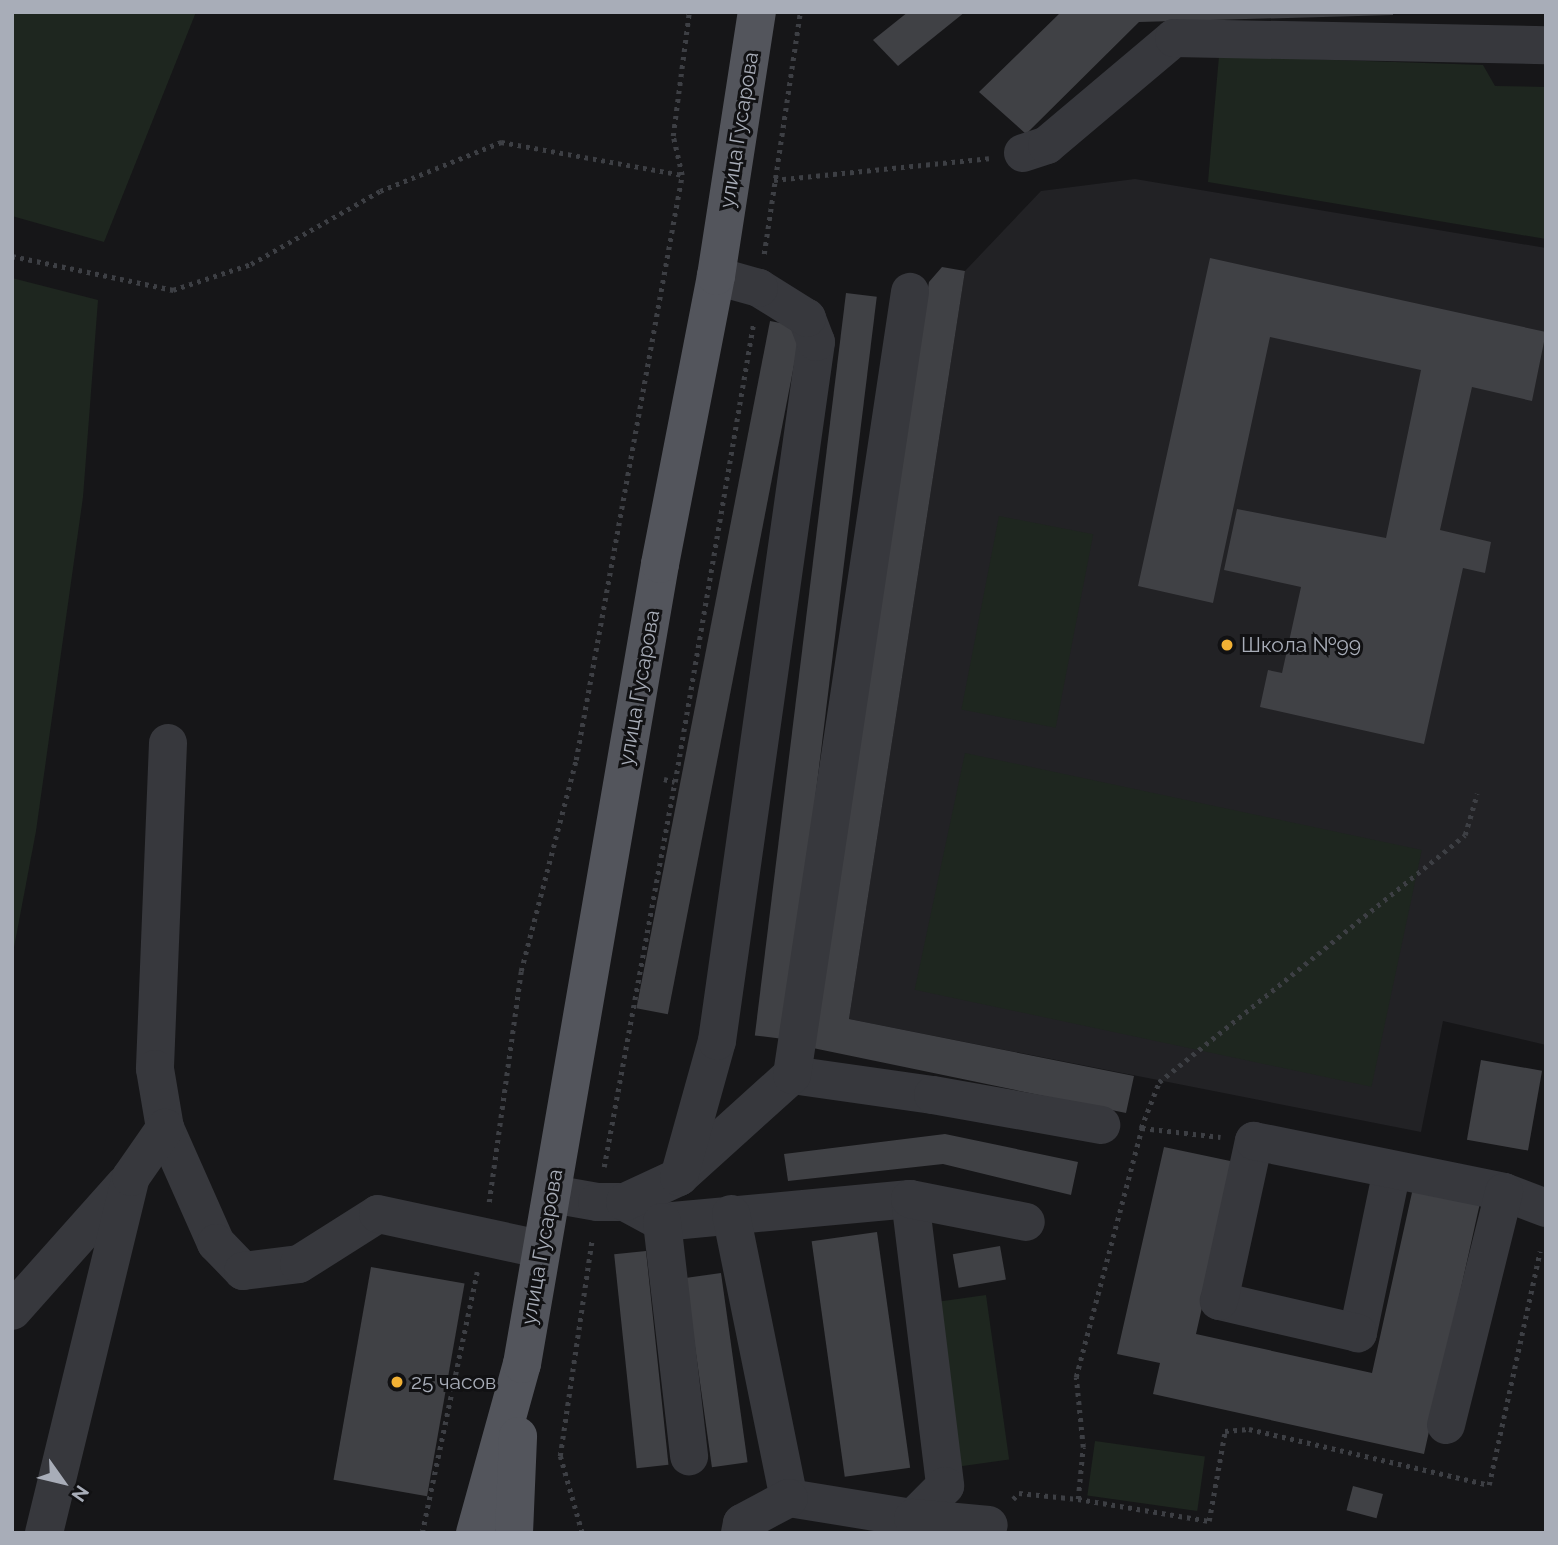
<!DOCTYPE html>
<meta charset="utf-8">
<style>
body{margin:0}
#map{position:relative;width:1558px;height:1545px;overflow:hidden;background:#161618;font-family:Raleway,sans-serif}
div>[style]{position:absolute}
[style*='--x']{left:calc(var(--x)*1px);top:calc(var(--y)*1px);width:calc(var(--w)*1px);rotate:calc(var(--a)*1deg)}
.built>*{inset:0;background:#222225}
.green>*{inset:0;background:#1e261f;transform-origin:0 0}
.building>*{inset:0;background:#404145;transform-origin:0 0}
.path>*{height:4.5px;margin-top:-2.25px;transform-origin:0;background:repeating-linear-gradient(90deg,#3d3f44 0 3.5px,transparent 0 8.5px)}
.minor>*{height:38px;margin:-19px;padding:0 19px;transform-origin:19px;border-radius:19px;background:#37383d}
.major>*{height:38px;margin:-19px;padding:0 19px;transform-origin:19px;border-radius:19px;background:#53555c}
.dots>*{width:19px;height:19px;translate:-50% -50%;box-sizing:border-box;border:4px solid #111113;border-radius:50%}
span{translate:-50% -50%;white-space:nowrap;text-align:center;line-height:1.15;-webkit-text-stroke:6px #111113;paint-order:stroke}
.street-label{font-size:21px;color:#a8adb8}
.poi-label{font-size:21px;color:#a8adb8}
.left{translate:0 -50%;text-align:left}
.frame{position:absolute;inset:0;border:14px solid #a8adb8;pointer-events:none}
.north{position:absolute;left:28px;top:1447px;width:70px;height:70px;-webkit-text-stroke:5px #111113;paint-order:stroke;rotate:124deg;font-size:19px;font-weight:700;line-height:28px;text-align:center;color:#a8adb8}
.north::after{content:'';display:block;margin:auto;width:24px;height:32px;background:#a8adb8;clip-path:polygon(50% 0,100% 100%,50% 72%,0 100%)}
</style>
<div id="map">
<div class="built">
<div style="clip-path:polygon(1135px 179px,1546px 248px,1546px 1045px,1443px 1021px,1421px 1132px,849px 1019px,965px 271px,1041px 191px)"></div>
</div>
<div class="green">
<div style="clip-path:polygon(12px 12px,196px 12px,104px 242px,12px 216px)"></div>
<div style="clip-path:polygon(1219px 56px,1483px 65px,1495px 86px,1546px 87px,1546px 239px,1208px 182px)"></div>
<div style="clip-path:polygon(12px 278px,98px 300px,83px 497px,36px 831px,12px 958px)"></div>
<div style="left:999px;top:516px;width:96px;height:197px;rotate:11deg"></div>
<div style="left:965px;top:753px;width:467px;height:242px;rotate:12deg"></div>
<div style="left:986px;top:1295px;width:166px;height:54px;rotate:82deg"></div>
<div style="left:1095px;top:1441px;width:111px;height:55px;rotate:8deg"></div>
</div>
<div class="building">
<div style="clip-path:polygon(908px 12px,965px 12px,898px 66px,873px 40px)"></div>
<div style="clip-path:polygon(1061px 12px,1393px 12px,1393px 15px,1139px 22px,1026px 134px,979px 92px)"></div>
<div style="clip-path:polygon(1210px 258px,1546px 332px,1532px 401px,1472px 387px,1440px 530px,1491px 542px,1485px 573px,1463px 568px,1424px 744px,1260px 707px,1268px 670px,1282px 673px,1301px 587px,1224px 570px,1237px 509px,1386px 538px,1421px 370px,1270px 337px,1213px 603px,1138px 586px)"></div>
<div style="clip-path:polygon(942px 267px,965px 271px,849px 1019px,1134px 1076px,1126px 1113px,808px 1047px,929px 282px)"></div>
<div style="left:846px;top:293px;width:31px;height:748px;rotate:7deg"></div>
<div style="left:770px;top:321px;width:32px;height:700px;rotate:11deg"></div>
<div style="left:1481px;top:1060px;width:62px;height:81px;rotate:10deg"></div>
<div style="clip-path:polygon(945px 1134px,1078px 1162px,1071px 1195px,943px 1164px,788px 1181px,784px 1154px)"></div>
<div style="clip-path:polygon(1164px 1147px,1235px 1162px,1196px 1334px,1372px 1373px,1413px 1188px,1480px 1203px,1424px 1454px,1153px 1394px,1160px 1363px,1117px 1354px)"></div>
<div style="left:877px;top:1232px;width:238px;height:66px;rotate:82deg"></div>
<div style="left:1000px;top:1246px;width:34px;height:48px;rotate:80deg"></div>
<div style="left:646px;top:1251px;width:215px;height:32px;rotate:84deg"></div>
<div style="left:371px;top:1267px;width:95px;height:216px;rotate:10deg"></div>
<div style="left:721px;top:1273px;width:191px;height:36px;rotate:82deg"></div>
<div style="left:1353px;top:1486px;width:31px;height:25px;rotate:15deg"></div>
</div>
<div class="path">
<div style="--x:774;--y:180;--w:216;--a:-5.8"></div>
<div style="--x:764;--y:254;--w:245;--a:-81.5"></div>
<div style="--x:12;--y:256;--w:165;--a:11.9"></div>
<div style="--x:173;--y:290;--w:82;--a:-18.4"></div>
<div style="--x:251;--y:264;--w:148;--a:-29.5"></div>
<div style="--x:380;--y:191;--w:131;--a:-22"></div>
<div style="--x:501;--y:142;--w:184;--a:10.3"></div>
<div style="--x:664;--y:779;--w:11;--a:15"></div>
<div style="--x:1141;--y:1128;--w:49;--a:-68.6"></div>
<div style="--x:1159;--y:1082;--w:393;--a:-38.9"></div>
<div style="--x:1465;--y:835;--w:43;--a:-73.7"></div>
<div style="--x:604;--y:1167;--w:391;--a:-79.6"></div>
<div style="--x:675;--y:782;--w:464;--a:-80.3"></div>
<div style="--x:489;--y:1202;--w:233;--a:-82.1"></div>
<div style="--x:521;--y:971;--w:218;--a:-75.4"></div>
<div style="--x:576;--y:760;--w:595;--a:-79.73"></div>
<div style="--x:682;--y:175;--w:40;--a:-103"></div>
<div style="--x:673;--y:136;--w:125;--a:-82.6"></div>
<div style="--x:1013;--y:1499;--w:8;--a:-45"></div>
<div style="--x:1019;--y:1493;--w:59;--a:5.8"></div>
<div style="--x:1078;--y:1499;--w:52;--a:-84.5"></div>
<div style="--x:1083;--y:1447;--w:70;--a:-95.7"></div>
<div style="--x:1076;--y:1377;--w:258;--a:-75.2"></div>
<div style="--x:1142;--y:1128;--w:79;--a:6.6"></div>
<div style="--x:1078;--y:1499;--w:133;--a:9.5"></div>
<div style="--x:1209;--y:1521;--w:91;--a:-79.9"></div>
<div style="--x:1225;--y:1431;--w:24;--a:-5"></div>
<div style="--x:1249;--y:1429;--w:246;--a:13.1"></div>
<div style="--x:1489;--y:1485;--w:239;--a:-77.7"></div>
<div style="--x:422;--y:1533;--w:267;--a:-78.1"></div>
<div style="--x:582;--y:1533;--w:80;--a:-105.9"></div>
<div style="--x:560;--y:1456;--w:220;--a:-81.6"></div>
</div>
<div class="minor">
<div style="--x:1023;--y:153;--w:25;--a:-18"></div>
<div style="--x:1047;--y:145;--w:166;--a:-40.1"></div>
<div style="--x:1174;--y:38;--w:372;--a:1.1"></div>
<div style="--x:168;--y:743;--w:326;--a:92.3"></div>
<div style="--x:155;--y:1069;--w:60;--a:80.4"></div>
<div style="--x:165;--y:1128;--w:126;--a:66.1"></div>
<div style="--x:216;--y:1243;--w:39;--a:46"></div>
<div style="--x:243;--y:1271;--w:56;--a:-7.1"></div>
<div style="--x:299;--y:1264;--w:93;--a:-32.3"></div>
<div style="--x:378;--y:1214;--w:166;--a:12.2"></div>
<div style="--x:792;--y:1075;--w:142;--a:8.1"></div>
<div style="--x:933;--y:1095;--w:171;--a:10.1"></div>
<div style="--x:1392;--y:1170;--w:167;--a:101.8"></div>
<div style="--x:1358;--y:1333;--w:143;--a:-167"></div>
<div style="--x:1219;--y:1301;--w:164;--a:-77.7"></div>
<div style="--x:1254;--y:1141;--w:255;--a:11.5"></div>
<div style="--x:1504;--y:1192;--w:45;--a:20.9"></div>
<div style="--x:679;--y:1177;--w:152;--a:-42.1"></div>
<div style="--x:792;--y:1075;--w:792;--a:-81.43"></div>
<div style="--x:552;--y:1194;--w:46;--a:10.1"></div>
<div style="--x:597;--y:1202;--w:28;--a:0"></div>
<div style="--x:625;--y:1202;--w:42;--a:28.4"></div>
<div style="--x:662;--y:1222;--w:249;--a:-5.3"></div>
<div style="--x:910;--y:1199;--w:289;--a:83"></div>
<div style="--x:945;--y:1486;--w:45;--a:135"></div>
<div style="--x:910;--y:1199;--w:118;--a:11.2"></div>
<div style="--x:625;--y:1202;--w:60;--a:-24.8"></div>
<div style="--x:679;--y:1177;--w:141;--a:-74.4"></div>
<div style="--x:717;--y:1041;--w:706;--a:-81.94"></div>
<div style="--x:816;--y:342;--w:26;--a:-111"></div>
<div style="--x:807;--y:318;--w:57;--a:-148"></div>
<div style="--x:759;--y:288;--w:45;--a:-164.4"></div>
<div style="--x:731;--y:1214;--w:290;--a:78.5"></div>
<div style="--x:789;--y:1498;--w:126;--a:9.2"></div>
<div style="--x:913;--y:1518;--w:76;--a:5.3"></div>
<div style="--x:662;--y:1222;--w:236;--a:83.4"></div>
<div style="--x:12;--y:1311;--w:170;--a:-48.3"></div>
<div style="--x:1446;--y:1425;--w:240;--a:-76"></div>
<div style="--x:44;--y:1533;--w:366;--a:-76.3"></div>
<div style="--x:131;--y:1177;--w:60;--a:-55.2"></div>
<div style="--x:740;--y:1533;--w:10;--a:-79"></div>
<div style="--x:742;--y:1523;--w:53;--a:-28"></div>
</div>
<div class="major">
<div style="--x:475;--y:1533;--w:175;--a:-74.5"></div>
<div style="--x:522;--y:1364;--w:812;--a:-80.21"></div>
<div style="--x:660;--y:564;--w:293;--a:-79"></div>
<div style="--x:716;--y:276;--w:267;--a:-81.2"></div>
<div style="--x:514;--y:1533;--w:97;--a:-87.6"></div>
</div>
<div class="dots">
<div style="left:1227px;top:645px;background:#f2b134"></div>
<div style="left:397px;top:1382px;background:#f2b134"></div>
</div>
<div class="street-label">
<span style="left:739px;top:130px;rotate:-81deg">улица Гусарова</span>
<span style="left:639px;top:688px;rotate:-80deg">улица Гусарова</span>
<span style="left:542px;top:1247px;rotate:-80deg">улица Гусарова</span>
</div>
<div class="poi-label">
<span class="left" style="left:1241px;top:645px">Школа №99</span>
<span class="left" style="left:411px;top:1382px">25 часов</span>
</div>
<div class="frame"></div>
<div class="north">N</div>
</div>
